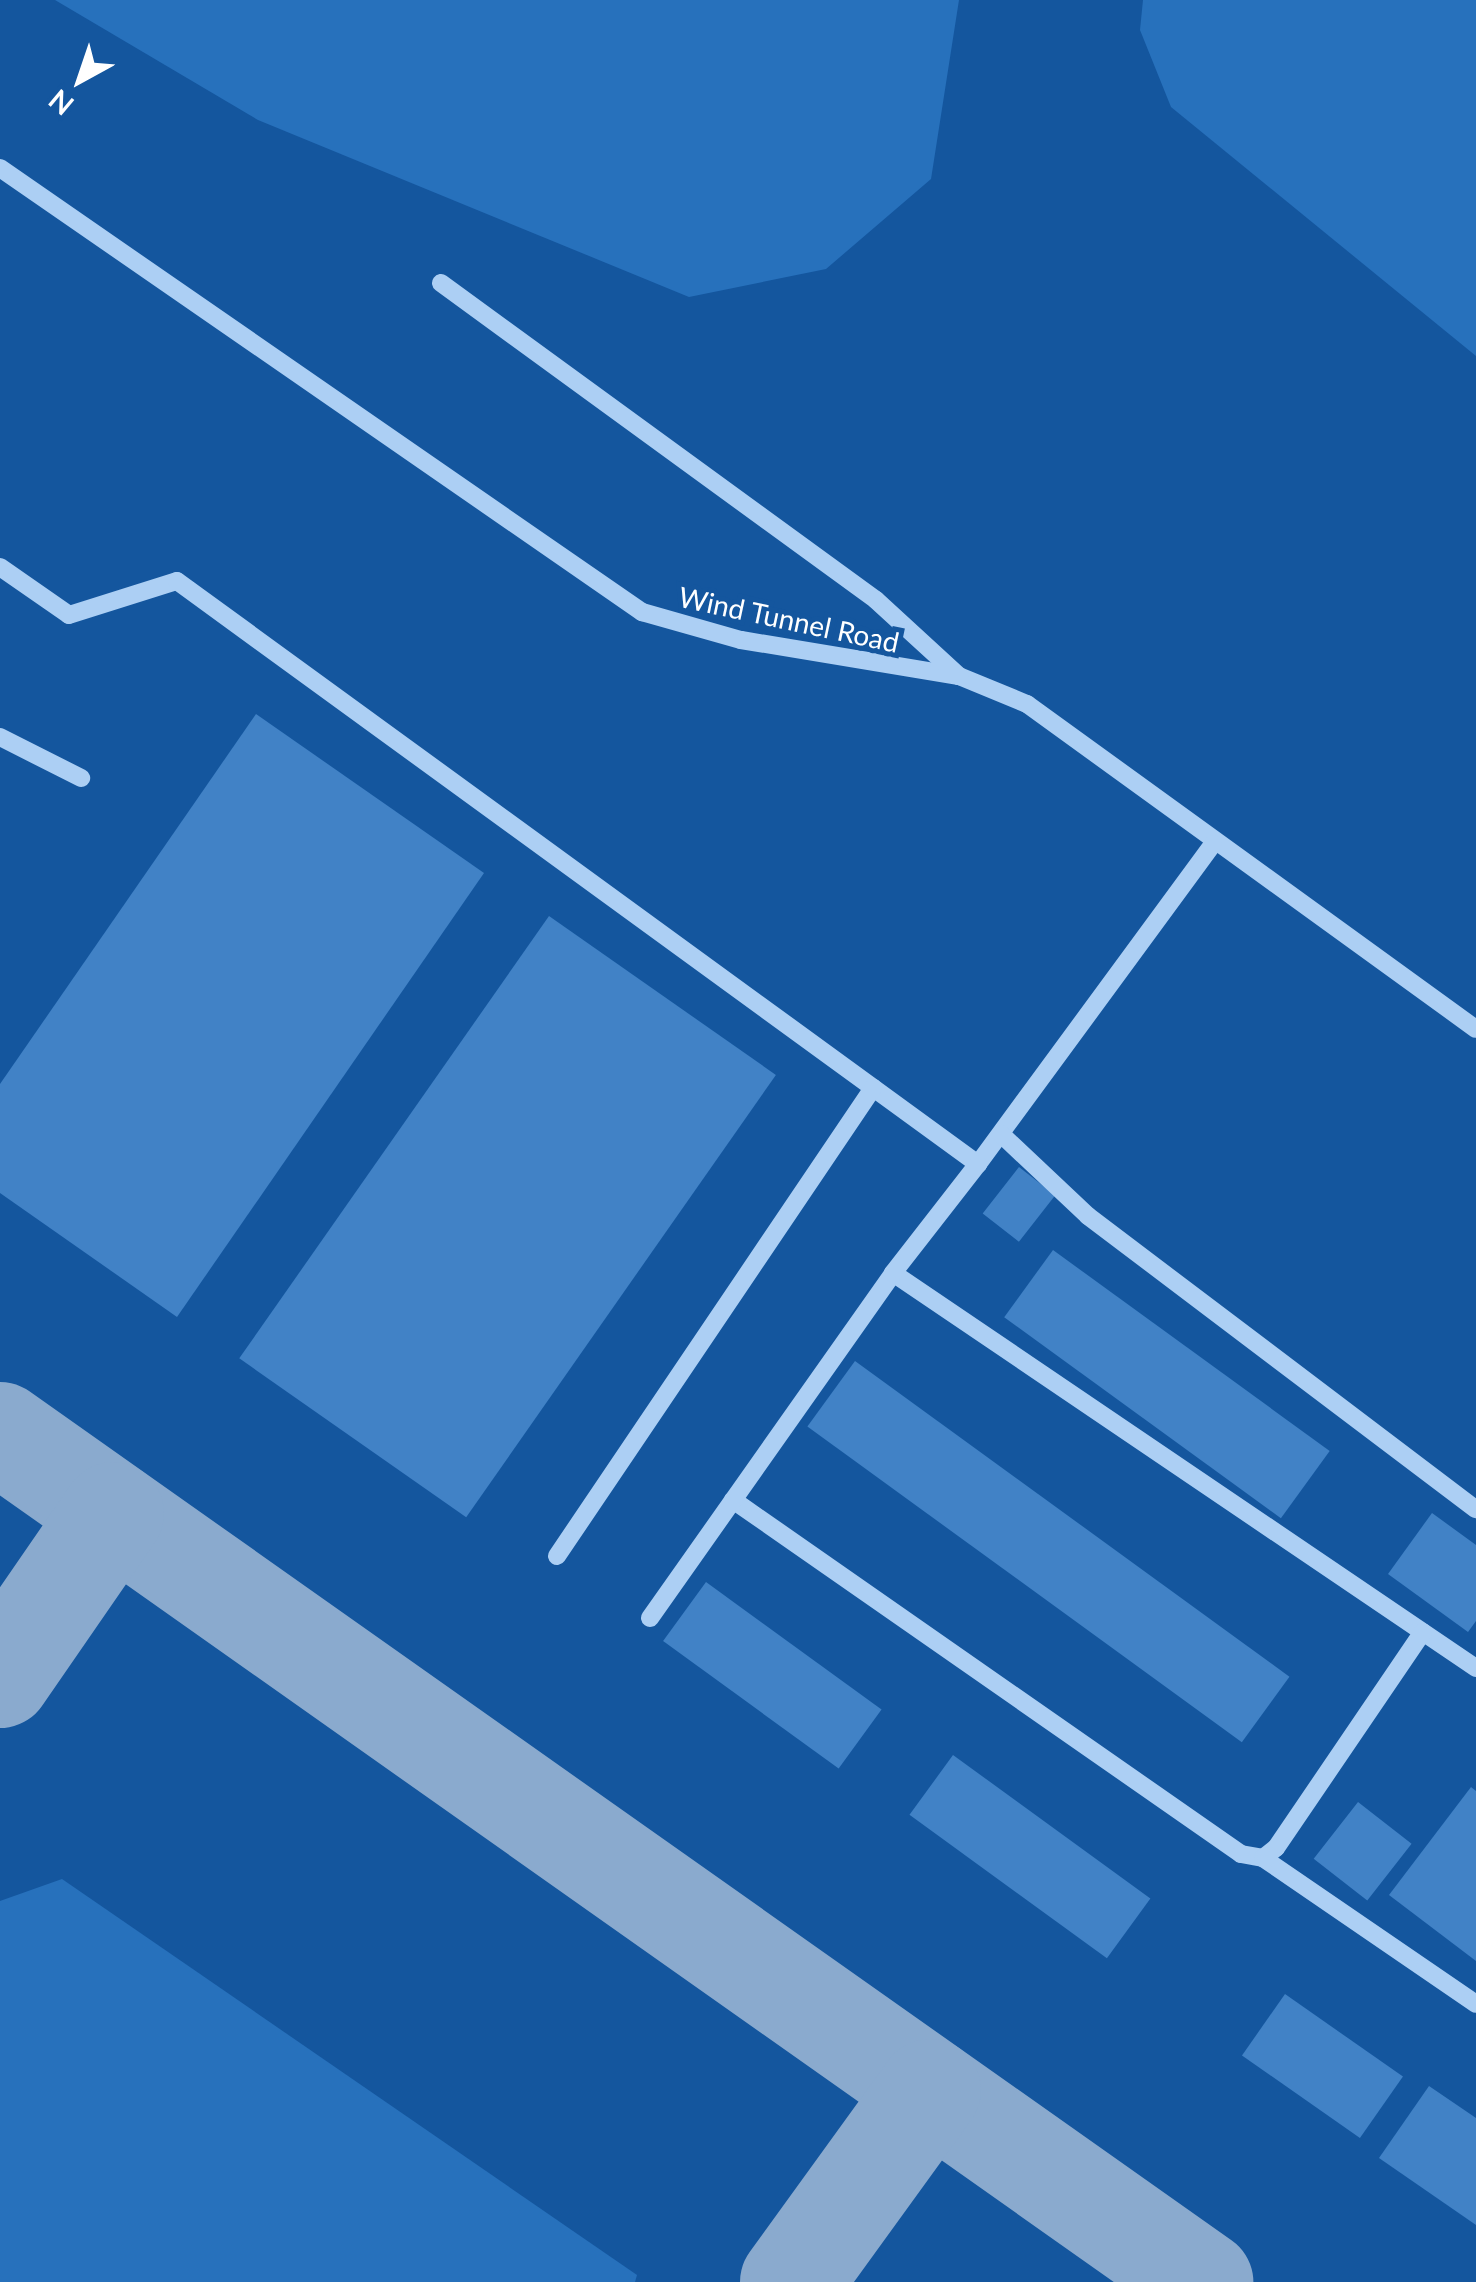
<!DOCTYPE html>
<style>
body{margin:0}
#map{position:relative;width:1476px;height:2282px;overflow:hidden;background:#14569e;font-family:Lato,sans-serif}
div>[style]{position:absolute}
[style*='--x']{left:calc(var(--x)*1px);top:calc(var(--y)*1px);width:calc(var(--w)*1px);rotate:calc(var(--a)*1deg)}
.green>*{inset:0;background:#2771bc}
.taxiway>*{height:102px;margin:-51px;padding:0 51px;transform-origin:51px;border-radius:51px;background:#8aaace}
.building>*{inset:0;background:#4182c6;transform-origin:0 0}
.minor>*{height:18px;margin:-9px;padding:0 9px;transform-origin:9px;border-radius:9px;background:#accff4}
span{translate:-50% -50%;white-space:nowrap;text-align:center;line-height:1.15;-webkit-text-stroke:10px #14569e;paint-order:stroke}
.street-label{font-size:28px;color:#fff}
.north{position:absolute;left:30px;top:30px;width:100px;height:100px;-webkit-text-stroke:8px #14569e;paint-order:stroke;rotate:220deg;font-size:28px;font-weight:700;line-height:40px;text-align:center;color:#fff}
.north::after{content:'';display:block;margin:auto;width:35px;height:45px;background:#fff;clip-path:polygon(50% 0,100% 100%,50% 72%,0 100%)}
</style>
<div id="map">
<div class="green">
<div style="clip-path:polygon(55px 0,959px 0,931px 179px,826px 269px,689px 297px,258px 120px)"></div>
<div style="clip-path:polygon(1143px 0,1476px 0,1476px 356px,1171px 107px,1140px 30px)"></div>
<div style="clip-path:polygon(62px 1879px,637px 2275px,635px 2282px,0 2282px,0 1901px)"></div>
</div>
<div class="taxiway">
<div style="--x:0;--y:1433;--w:1472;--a:35.23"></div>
<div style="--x:0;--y:1677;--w:199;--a:-55.4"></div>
<div style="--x:791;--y:2282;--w:237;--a:-54.1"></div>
</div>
<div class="building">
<div style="clip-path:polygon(256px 714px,484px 873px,177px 1317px,0 1193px,0 1084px)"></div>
<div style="left:549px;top:916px;width:277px;height:540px;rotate:35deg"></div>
<div style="left:1019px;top:1167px;width:46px;height:59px;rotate:38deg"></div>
<div style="left:1053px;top:1250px;width:342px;height:83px;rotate:36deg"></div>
<div style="left:855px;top:1361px;width:537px;height:81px;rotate:36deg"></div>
<div style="clip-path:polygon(1432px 1513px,1476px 1545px,1476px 1621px,1468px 1632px,1388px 1574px)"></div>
<div style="left:706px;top:1582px;width:217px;height:73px;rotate:36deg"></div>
<div style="left:953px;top:1755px;width:244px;height:74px;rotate:36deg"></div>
<div style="clip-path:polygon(1471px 1787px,1476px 1791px,1476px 1961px,1389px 1895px)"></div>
<div style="left:1358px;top:1802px;width:68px;height:72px;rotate:38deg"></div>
<div style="left:1285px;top:1994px;width:144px;height:75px;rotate:35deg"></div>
<div style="clip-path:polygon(1429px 2086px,1476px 2118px,1476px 2225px,1379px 2158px)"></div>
</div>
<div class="minor">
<div style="--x:0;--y:168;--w:781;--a:34.67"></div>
<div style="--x:642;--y:612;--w:103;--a:15.8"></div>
<div style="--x:741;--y:640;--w:221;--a:9.4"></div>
<div style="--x:959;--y:676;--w:74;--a:22.4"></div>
<div style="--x:1027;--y:704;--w:554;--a:35.9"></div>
<div style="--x:441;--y:283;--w:538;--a:36.08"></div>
<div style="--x:876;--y:600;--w:113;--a:42.5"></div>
<div style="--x:0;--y:567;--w:84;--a:34.8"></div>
<div style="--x:69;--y:615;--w:113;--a:-17.5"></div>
<div style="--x:177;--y:581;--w:991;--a:36.05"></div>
<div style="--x:978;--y:1164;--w:397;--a:-53.7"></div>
<div style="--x:0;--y:737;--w:91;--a:26.8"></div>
<div style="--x:1001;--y:1134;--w:120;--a:43.3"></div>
<div style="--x:1088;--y:1216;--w:486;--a:37.1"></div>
<div style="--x:893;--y:1273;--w:704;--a:34.12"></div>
<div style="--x:733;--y:1500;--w:619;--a:34.87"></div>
<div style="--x:1241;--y:1854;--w:22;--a:10"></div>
<div style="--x:1263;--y:1858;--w:16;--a:-38"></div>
<div style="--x:1276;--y:1848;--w:261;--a:-55.8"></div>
<div style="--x:557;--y:1556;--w:565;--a:-55.97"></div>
<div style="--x:650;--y:1618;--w:422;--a:-54.8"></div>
<div style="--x:893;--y:1273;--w:138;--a:-52.1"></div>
<div style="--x:1263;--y:1858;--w:258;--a:34.4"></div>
</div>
<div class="street-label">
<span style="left:789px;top:619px;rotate:12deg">Wind Tunnel Road</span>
</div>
<div class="north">N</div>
</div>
